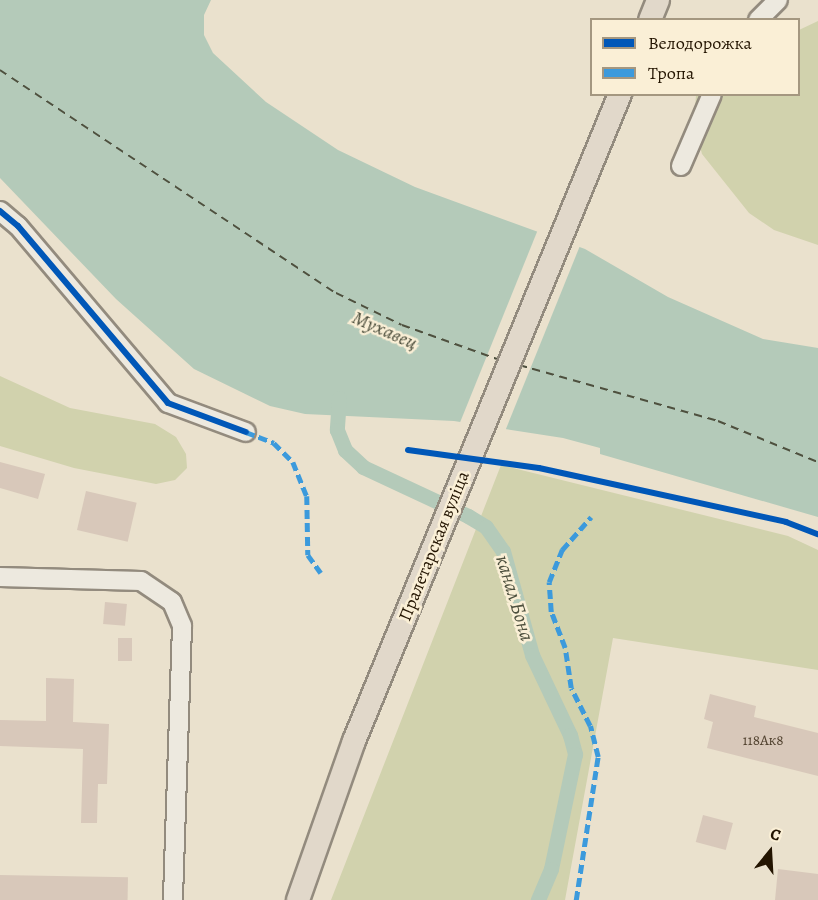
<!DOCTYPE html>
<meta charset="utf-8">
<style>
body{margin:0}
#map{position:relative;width:818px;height:900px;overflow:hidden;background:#eae1cd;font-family:Alegreya,serif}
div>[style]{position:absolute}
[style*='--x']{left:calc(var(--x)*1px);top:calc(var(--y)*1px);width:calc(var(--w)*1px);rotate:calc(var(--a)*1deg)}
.green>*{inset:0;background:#d1d2ad}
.water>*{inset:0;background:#b4cab9}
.pier>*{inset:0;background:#eae1cd;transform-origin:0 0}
.canal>*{height:15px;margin:-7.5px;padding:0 7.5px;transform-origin:7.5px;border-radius:7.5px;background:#b4cab9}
.ferry>*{height:1.5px;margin-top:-0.75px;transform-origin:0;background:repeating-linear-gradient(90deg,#4e503e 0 8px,transparent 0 14px)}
.building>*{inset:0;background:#d8c8ba;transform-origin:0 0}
.roads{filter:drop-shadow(2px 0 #938b7e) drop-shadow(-2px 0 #938b7e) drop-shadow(0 2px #938b7e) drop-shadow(0 -2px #938b7e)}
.minor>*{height:18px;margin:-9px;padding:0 9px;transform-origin:9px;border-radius:9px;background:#ede9df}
.major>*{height:22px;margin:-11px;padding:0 11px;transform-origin:11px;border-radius:11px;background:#e1d8ca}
.quiet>*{height:4.5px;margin-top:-2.25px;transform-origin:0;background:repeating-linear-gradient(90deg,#3c9adc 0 9px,transparent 0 13.5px)}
.cycleway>*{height:6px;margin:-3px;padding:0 3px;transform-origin:3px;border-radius:3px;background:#0057b8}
span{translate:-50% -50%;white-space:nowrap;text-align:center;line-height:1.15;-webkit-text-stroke:5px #faefd6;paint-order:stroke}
.number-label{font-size:15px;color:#50412e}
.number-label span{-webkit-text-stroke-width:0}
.street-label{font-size:18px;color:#231400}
.water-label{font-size:20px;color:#4e503e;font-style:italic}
.legend{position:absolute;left:590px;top:18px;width:210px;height:78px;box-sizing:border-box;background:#faefd6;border:2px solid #a49780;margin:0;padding:8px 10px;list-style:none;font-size:18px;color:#231400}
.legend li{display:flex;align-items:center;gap:12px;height:30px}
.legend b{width:30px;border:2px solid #a49780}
.north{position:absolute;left:740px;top:822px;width:60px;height:60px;-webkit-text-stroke:4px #faefd6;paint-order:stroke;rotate:18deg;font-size:16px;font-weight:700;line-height:24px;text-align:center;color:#231400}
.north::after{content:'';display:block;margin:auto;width:21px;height:27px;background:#231400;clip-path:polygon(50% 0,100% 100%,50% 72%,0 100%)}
</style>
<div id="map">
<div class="green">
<div style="clip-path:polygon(818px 21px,818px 245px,774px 230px,749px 213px,702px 154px,694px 124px,696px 95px,798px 94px,799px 30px)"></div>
<div style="clip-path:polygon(0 376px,70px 408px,155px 424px,176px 437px,186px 454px,187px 468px,175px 480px,156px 484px,74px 468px,0 446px)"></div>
<div style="clip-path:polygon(501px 465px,788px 536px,818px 550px,818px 670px,613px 638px,565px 900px,331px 900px)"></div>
</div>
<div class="water">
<div style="clip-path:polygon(0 0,211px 0,204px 15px,204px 35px,213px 53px,266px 102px,338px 150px,415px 187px,585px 249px,668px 297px,763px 339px,818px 348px,818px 517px,600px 454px,600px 448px,563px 438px,454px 421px,305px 414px,270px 406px,194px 369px,116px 299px,0 178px)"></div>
</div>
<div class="pier">
<div style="left:539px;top:227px;width:45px;height:213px;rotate:22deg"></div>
</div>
<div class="canal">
<div style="--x:339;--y:398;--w:32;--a:94"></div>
<div style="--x:337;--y:430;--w:22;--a:68"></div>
<div style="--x:345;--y:450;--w:25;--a:43"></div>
<div style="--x:363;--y:467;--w:116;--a:25"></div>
<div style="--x:468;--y:516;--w:21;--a:31"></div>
<div style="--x:486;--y:527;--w:29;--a:55"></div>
<div style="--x:503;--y:551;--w:108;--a:74.4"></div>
<div style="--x:532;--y:655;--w:89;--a:64.6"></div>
<div style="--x:570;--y:735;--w:20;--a:75"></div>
<div style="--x:575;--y:754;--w:117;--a:101.8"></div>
<div style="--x:551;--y:869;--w:34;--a:113"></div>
</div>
<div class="ferry">
<div style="--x:0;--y:70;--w:403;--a:33.6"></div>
<div style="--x:336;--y:293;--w:73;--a:25.9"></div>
<div style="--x:402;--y:325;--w:104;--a:19.7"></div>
<div style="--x:519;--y:365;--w:207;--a:15.7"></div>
<div style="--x:718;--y:421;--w:108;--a:22.3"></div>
</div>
<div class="building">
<div style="clip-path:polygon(0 462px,45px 474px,38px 499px,0 488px)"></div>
<div style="left:86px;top:491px;width:52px;height:40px;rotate:13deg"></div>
<div style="left:105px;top:602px;width:22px;height:22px;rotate:5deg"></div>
<div style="left:118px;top:638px;width:14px;height:23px"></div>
<div style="clip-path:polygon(46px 678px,74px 679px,73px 722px,109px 724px,107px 784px,98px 784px,97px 823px,81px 823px,83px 749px,0 746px,0 720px,46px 721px)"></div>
<div style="clip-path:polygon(710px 694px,756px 706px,754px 717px,818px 733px,818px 776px,707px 748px,713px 722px,704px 719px)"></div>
<div style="left:703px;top:815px;width:31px;height:28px;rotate:15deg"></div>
<div style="clip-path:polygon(778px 869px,818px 874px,818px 900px,775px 900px)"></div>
<div style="left:0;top:875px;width:128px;height:25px;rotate:1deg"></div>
</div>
<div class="roads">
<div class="minor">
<div style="--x:758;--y:20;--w:28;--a:-45"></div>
<div style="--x:681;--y:166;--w:78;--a:-66.7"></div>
<div style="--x:0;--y:211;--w:23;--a:40"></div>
<div style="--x:18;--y:226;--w:232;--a:49.7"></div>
<div style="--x:168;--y:403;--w:83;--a:20.4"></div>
<div style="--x:0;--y:577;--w:141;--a:1.6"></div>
<div style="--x:141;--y:581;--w:37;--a:34"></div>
<div style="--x:172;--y:602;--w:26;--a:67"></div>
<div style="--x:182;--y:626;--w:274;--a:91.9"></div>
</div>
<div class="major">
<div style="--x:650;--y:20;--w:22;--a:-68"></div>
<div style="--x:298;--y:900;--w:169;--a:-70.6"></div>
<div style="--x:354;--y:741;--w:700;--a:-67.65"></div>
</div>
</div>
<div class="quiet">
<div style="--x:246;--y:432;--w:30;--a:21"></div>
<div style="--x:274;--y:443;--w:27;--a:45"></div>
<div style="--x:293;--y:462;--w:37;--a:68"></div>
<div style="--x:307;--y:496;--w:59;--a:89"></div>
<div style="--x:308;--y:555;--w:22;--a:54"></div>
<div style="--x:576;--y:900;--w:145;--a:-81.3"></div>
<div style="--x:598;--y:757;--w:32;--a:-104"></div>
<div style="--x:590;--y:726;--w:42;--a:-116.6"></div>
<div style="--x:571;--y:688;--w:40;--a:-98.5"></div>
<div style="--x:565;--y:648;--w:39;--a:-111"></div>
<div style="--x:551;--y:612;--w:30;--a:-94"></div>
<div style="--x:549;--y:582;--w:35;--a:-68"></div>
<div style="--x:562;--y:550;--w:44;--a:-48.7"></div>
</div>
<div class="cycleway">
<div style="--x:0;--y:211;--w:23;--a:40"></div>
<div style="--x:18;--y:226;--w:232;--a:49.7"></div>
<div style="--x:168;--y:403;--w:83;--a:20.4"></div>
<div style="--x:408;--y:450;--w:132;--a:7.8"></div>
<div style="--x:539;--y:468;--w:253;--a:12.3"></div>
<div style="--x:786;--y:522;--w:34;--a:21"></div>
</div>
<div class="number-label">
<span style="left:763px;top:741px">118Ак8</span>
</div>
<div class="street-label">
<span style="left:434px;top:546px;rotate:-68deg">Пралетарская вуліца</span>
</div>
<div class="water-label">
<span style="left:385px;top:330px;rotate:24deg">Мухавец</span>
<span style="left:515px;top:598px;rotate:73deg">канал Бона</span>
</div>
<ul class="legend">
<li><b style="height:8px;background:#0057b8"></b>Велодорожка</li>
<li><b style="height:8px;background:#3c9adc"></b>Тропа</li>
</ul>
<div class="north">С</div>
</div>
